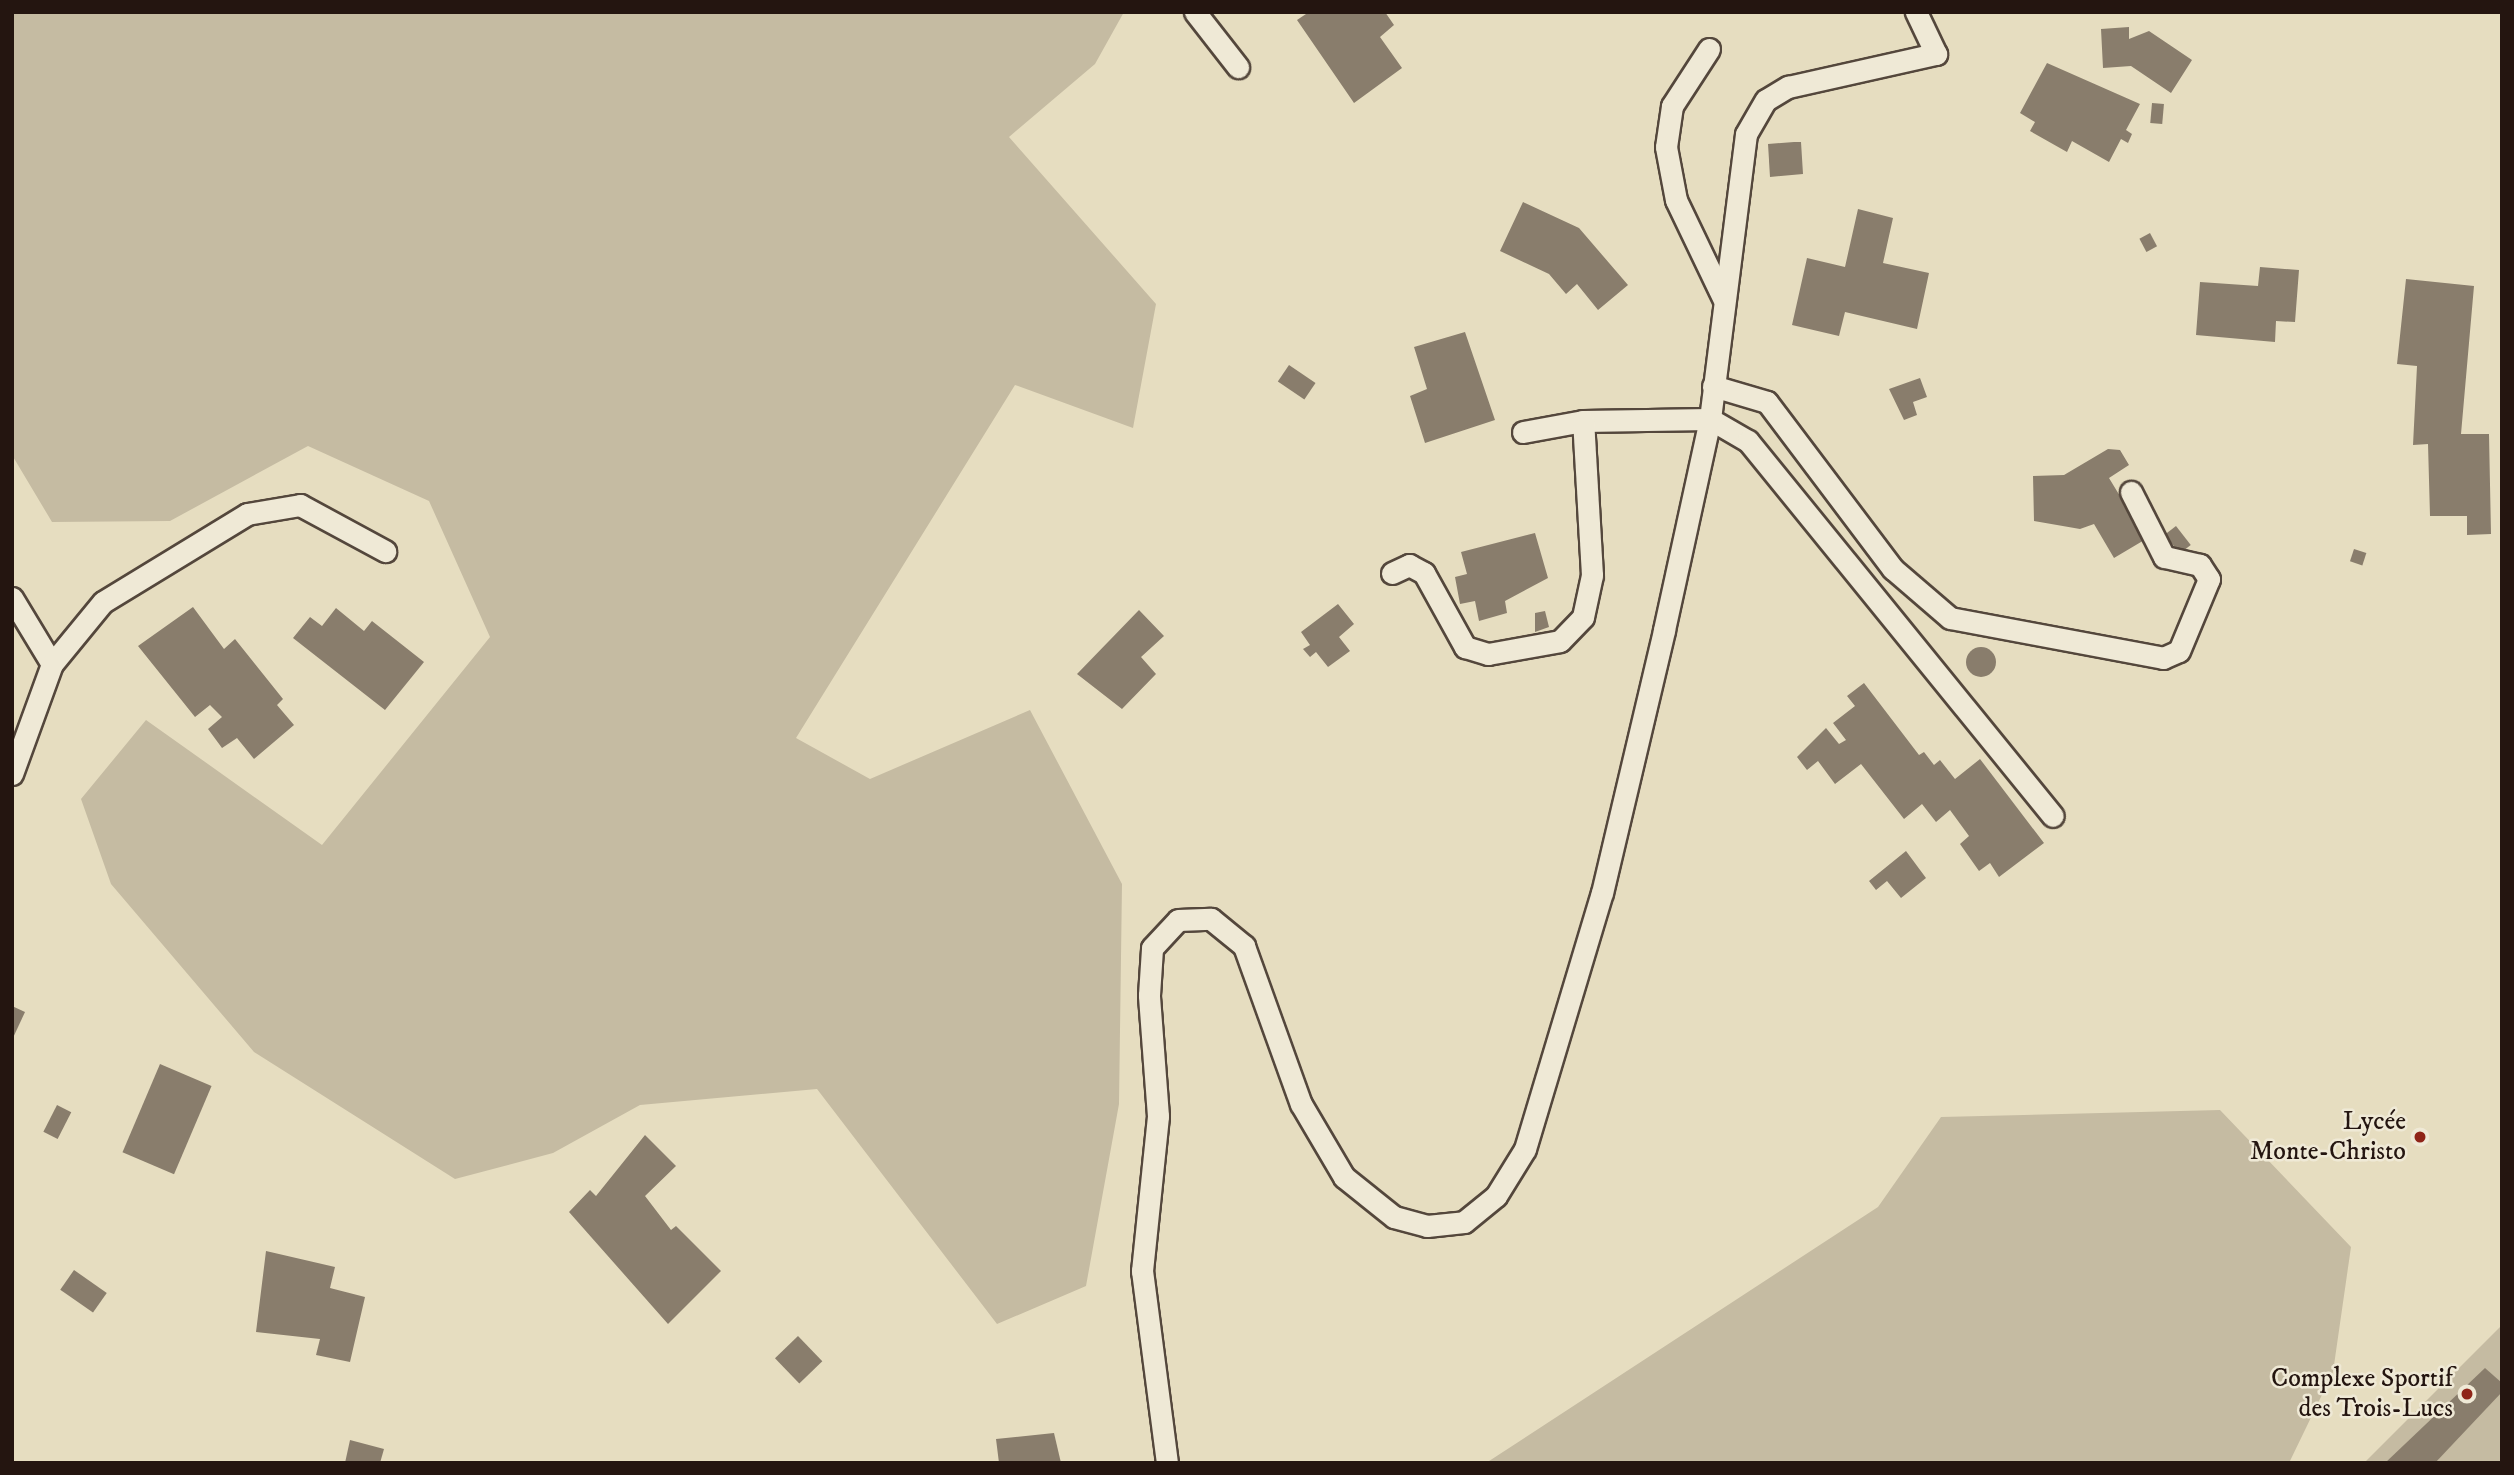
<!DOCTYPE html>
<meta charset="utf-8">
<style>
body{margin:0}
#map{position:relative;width:2514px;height:1475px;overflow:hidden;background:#e6ddc0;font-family:"IM FELL DW Pica",serif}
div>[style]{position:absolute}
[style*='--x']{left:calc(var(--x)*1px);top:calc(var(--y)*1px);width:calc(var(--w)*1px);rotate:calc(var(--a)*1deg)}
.green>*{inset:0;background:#c5bba2}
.building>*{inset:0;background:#897d6c;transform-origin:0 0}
.round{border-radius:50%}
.roads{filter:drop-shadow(2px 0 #54473c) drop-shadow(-2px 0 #54473c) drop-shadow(0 2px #54473c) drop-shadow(0 -2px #54473c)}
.service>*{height:21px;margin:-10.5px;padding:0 10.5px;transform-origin:10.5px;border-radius:10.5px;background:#efe9d6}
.dots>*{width:19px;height:19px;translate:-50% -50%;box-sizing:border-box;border:4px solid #efe9d6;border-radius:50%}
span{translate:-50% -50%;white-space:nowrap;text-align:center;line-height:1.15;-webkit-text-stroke:5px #efe9d6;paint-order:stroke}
.poi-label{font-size:26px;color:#241510}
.right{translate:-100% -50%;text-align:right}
.frame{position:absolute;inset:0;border:14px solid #241510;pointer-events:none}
</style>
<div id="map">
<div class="green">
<div style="clip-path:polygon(12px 12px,1124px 12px,1095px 64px,1009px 137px,1156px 304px,1133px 428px,1015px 385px,796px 738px,870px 779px,1030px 710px,1122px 884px,1119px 1104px,1086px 1286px,997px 1324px,817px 1089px,640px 1105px,553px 1153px,455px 1179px,254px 1052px,111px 884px,81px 799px,146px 720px,322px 845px,490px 637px,429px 501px,308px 446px,170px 521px,52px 522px,12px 455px)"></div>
<div style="clip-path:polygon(2220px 1110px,2351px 1247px,2333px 1372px,2289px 1463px,1486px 1463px,1878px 1207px,1941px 1117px)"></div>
<div style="clip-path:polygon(2502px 1325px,2502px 1463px,2364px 1463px)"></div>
</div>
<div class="building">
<div style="clip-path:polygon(1309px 12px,1385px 12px,1394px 25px,1380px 37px,1402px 68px,1354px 103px,1297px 20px)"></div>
<div style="clip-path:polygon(2129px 27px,2129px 39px,2149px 31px,2192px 60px,2171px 93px,2131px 66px,2103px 68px,2101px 29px)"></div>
<div style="clip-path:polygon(2047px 63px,2140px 104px,2126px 130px,2132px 134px,2128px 143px,2121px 139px,2109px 162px,2072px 141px,2067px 152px,2030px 131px,2035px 122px,2020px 113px)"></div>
<div style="left:2152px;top:103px;width:12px;height:20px;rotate:5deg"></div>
<div style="clip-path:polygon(1794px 142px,1801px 142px,1803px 174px,1770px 177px,1768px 144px)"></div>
<div style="clip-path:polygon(1523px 202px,1579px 228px,1628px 285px,1598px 310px,1577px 284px,1566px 294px,1549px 274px,1500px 251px)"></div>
<div style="clip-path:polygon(1858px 209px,1893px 218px,1883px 263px,1929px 273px,1917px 329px,1845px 312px,1839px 336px,1792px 325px,1807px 258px,1845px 267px)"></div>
<div style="left:2150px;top:233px;width:15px;height:12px;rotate:62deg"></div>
<div style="clip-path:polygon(2260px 267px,2299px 270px,2295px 322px,2276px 321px,2275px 342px,2196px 335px,2200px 282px,2258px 286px)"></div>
<div style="clip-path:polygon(2406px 279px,2474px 286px,2461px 434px,2489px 434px,2491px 534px,2467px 535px,2467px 516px,2430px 516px,2428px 444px,2413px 445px,2417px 366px,2397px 364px)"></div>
<div style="clip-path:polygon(1465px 332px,1495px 420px,1425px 443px,1410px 396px,1427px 389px,1414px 347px)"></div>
<div style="left:1289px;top:365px;width:32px;height:20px;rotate:34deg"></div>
<div style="clip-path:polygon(1920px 378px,1927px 397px,1913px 402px,1917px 415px,1904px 420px,1889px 389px)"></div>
<div style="clip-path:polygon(2108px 449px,2120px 450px,2129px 465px,2109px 478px,2146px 539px,2114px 558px,2094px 524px,2080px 529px,2034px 521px,2033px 476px,2064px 475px)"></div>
<div style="left:2176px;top:526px;width:24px;height:14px;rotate:52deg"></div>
<div style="clip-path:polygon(1535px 533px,1548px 578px,1505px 601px,1507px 613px,1479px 621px,1475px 601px,1460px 604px,1455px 577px,1467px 574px,1461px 552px)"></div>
<div style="left:2354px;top:549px;width:13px;height:13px;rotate:18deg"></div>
<div style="clip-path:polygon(1338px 604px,1354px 624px,1339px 637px,1350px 651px,1328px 667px,1316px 652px,1310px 657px,1303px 649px,1310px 645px,1301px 632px)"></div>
<div style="clip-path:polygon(193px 607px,224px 649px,235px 639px,283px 699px,277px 705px,294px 725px,254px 759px,237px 738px,222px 748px,208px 729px,222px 717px,210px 705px,195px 717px,138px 646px)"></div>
<div style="clip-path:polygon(336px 608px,364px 631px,372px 621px,424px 662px,385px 710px,293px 638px,310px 617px,322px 626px)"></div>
<div style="clip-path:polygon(1139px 610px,1164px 636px,1141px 657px,1156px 674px,1122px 709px,1077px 674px)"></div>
<div style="clip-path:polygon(1545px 611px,1549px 627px,1535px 632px,1535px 613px)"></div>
<div class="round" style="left:1966px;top:647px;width:30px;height:30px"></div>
<div style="clip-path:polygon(1864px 683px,1919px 755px,1924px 752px,1934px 765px,1940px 760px,1955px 779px,1980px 759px,2044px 843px,1999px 877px,1990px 863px,1979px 871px,1960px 844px,1969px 836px,1950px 810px,1936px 822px,1922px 804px,1904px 819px,1861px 764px,1835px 784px,1818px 761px,1807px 770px,1797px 757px,1826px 728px,1839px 744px,1846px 740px,1833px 723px,1855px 706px,1847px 696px)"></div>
<div style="clip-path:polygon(1906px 851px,1926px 878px,1901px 898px,1887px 881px,1876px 890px,1869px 881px)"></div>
<div style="clip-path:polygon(12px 1006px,25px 1012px,12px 1040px)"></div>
<div style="left:160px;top:1064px;width:56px;height:96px;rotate:23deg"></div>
<div style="left:57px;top:1105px;width:16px;height:30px;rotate:27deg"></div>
<div style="clip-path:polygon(645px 1135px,676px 1166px,645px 1196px,671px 1230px,676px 1226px,721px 1271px,668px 1324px,569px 1212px,590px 1190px,596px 1196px)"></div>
<div style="clip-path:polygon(266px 1251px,335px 1267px,330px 1288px,365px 1297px,350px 1362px,316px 1355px,320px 1339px,256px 1332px)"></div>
<div style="left:74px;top:1270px;width:40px;height:24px;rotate:35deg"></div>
<div style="left:798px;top:1336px;width:35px;height:32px;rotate:46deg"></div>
<div style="clip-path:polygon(2485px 1368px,2502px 1383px,2502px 1392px,2435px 1463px,2385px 1463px)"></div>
<div style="clip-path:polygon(1054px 1433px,1061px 1463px,999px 1463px,996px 1439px)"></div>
<div style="clip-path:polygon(350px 1440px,384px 1449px,380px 1463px,345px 1463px)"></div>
</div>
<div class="roads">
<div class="service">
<div style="--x:1195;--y:12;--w:70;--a:52"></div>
<div style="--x:1709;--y:49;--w:68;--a:123"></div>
<div style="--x:1672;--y:106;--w:41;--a:98.3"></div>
<div style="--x:1666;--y:147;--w:54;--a:79.3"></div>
<div style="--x:1676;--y:200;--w:109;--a:64.4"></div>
<div style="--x:1713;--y:386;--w:56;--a:16.5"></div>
<div style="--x:1767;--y:402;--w:209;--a:53"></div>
<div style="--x:1893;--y:569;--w:75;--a:40.7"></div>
<div style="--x:1950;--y:618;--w:217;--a:10.6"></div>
<div style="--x:2163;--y:658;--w:17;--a:-24"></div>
<div style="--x:2179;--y:651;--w:78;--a:-67.4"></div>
<div style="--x:2209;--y:579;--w:17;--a:-123"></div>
<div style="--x:2200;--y:565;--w:37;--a:-167"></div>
<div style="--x:2164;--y:557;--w:73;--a:-116.9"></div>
<div style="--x:1523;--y:432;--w:61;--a:-10.4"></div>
<div style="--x:1583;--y:421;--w:127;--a:-0.9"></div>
<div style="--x:1710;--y:419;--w:44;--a:30.1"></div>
<div style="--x:1748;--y:441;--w:483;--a:50.9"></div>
<div style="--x:1392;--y:573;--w:19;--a:-25"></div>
<div style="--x:1409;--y:565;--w:17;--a:28"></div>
<div style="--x:1424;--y:573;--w:85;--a:61"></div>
<div style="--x:1465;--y:647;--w:24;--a:17"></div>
<div style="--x:1488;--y:654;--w:73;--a:-10.2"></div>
<div style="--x:1560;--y:641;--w:33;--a:-46"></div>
<div style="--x:1583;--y:617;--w:43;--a:-77.9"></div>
<div style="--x:1592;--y:575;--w:154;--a:-93.3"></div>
<div style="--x:12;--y:598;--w:77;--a:58.8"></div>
<div style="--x:52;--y:664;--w:117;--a:110"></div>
<div style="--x:52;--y:664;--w:80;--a:-50.6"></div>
<div style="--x:103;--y:602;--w:169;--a:-31.4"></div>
<div style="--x:247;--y:514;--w:54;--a:-9.6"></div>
<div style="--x:300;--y:505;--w:97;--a:28.4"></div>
<div style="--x:1167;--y:1463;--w:194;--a:-97.4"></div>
<div style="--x:1142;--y:1271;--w:156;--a:-84.1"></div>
<div style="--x:1158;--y:1116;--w:121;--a:-94.3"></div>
<div style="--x:1149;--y:995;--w:47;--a:-86.3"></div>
<div style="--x:1152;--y:948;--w:38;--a:-47"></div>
<div style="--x:1178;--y:920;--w:33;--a:-2"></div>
<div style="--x:1211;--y:919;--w:43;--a:39.3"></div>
<div style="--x:1244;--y:946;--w:168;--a:70.2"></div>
<div style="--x:1301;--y:1104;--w:85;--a:59.5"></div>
<div style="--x:1344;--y:1177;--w:64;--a:38.7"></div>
<div style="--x:1394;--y:1217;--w:34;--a:15"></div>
<div style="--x:1427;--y:1226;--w:37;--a:-6"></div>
<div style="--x:1464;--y:1222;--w:41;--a:-39.1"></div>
<div style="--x:1496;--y:1196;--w:55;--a:-58.3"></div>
<div style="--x:1525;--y:1149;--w:267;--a:-73.3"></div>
<div style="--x:1602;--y:893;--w:270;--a:-76.7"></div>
<div style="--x:1664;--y:630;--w:216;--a:-77.7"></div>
<div style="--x:1710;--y:419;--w:287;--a:-82.8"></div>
<div style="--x:1746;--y:134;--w:39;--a:-60"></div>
<div style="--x:1766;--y:100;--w:26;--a:-31"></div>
<div style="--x:1788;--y:87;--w:152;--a:-12.6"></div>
<div style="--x:1936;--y:54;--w:47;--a:-115.5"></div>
</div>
</div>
<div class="dots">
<div style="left:2420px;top:1137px;background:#8f2418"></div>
<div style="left:2467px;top:1394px;background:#8f2418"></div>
</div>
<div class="poi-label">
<span class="right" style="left:2406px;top:1137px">Lycée<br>Monte-Christo</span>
<span class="right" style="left:2453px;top:1394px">Complexe Sportif<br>des Trois-Lucs</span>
</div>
<div class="frame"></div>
</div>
